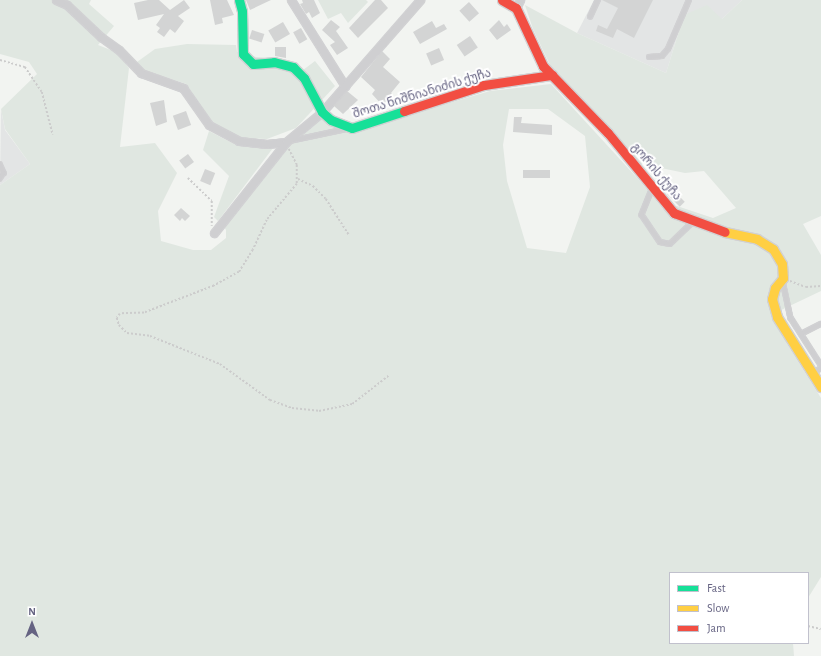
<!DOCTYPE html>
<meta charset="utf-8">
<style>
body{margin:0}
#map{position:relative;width:821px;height:656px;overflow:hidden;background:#f2f4f1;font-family:"Alegreya Sans","Noto Sans Georgian",sans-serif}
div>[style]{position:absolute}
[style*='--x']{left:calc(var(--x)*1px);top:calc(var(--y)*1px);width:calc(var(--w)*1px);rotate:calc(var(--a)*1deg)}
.built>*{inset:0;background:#e3e5e5}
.green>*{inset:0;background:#e0e7e1}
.building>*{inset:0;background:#d3d4d4;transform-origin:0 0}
.path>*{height:1.5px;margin-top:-0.75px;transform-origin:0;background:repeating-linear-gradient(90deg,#ccc 0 2px,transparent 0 4px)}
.roads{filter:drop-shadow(1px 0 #d1d1d3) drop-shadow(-1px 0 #d1d1d3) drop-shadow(0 1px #d1d1d3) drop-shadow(0 -1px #d1d1d3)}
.lane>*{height:3.5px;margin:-1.75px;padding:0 1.75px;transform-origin:1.75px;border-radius:1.75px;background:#cfcfd1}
.street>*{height:7px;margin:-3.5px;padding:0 3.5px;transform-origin:3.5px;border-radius:3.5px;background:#cfcfd1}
.fast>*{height:9px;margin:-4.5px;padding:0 4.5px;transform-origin:4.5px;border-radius:4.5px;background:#16e098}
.slow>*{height:9px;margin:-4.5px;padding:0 4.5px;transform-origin:4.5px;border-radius:4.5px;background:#ffcf43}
.jam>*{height:9px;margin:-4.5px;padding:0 4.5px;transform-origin:4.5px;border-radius:4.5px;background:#f24e42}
span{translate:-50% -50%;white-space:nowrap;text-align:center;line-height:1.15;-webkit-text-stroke:4px #fff;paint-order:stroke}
.street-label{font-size:12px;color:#656382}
.legend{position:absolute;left:669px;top:572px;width:140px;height:72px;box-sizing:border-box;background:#fff;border:1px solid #c1c1cd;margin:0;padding:5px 7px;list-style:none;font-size:12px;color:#656382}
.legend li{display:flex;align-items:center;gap:8px;height:20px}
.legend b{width:20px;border:1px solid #c1c1cd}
.north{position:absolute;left:12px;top:604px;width:40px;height:40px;-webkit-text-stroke:3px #fff;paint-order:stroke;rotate:0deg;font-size:11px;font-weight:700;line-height:16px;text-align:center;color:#656382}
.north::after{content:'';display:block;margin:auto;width:14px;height:18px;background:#656382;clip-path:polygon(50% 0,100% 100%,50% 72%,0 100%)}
</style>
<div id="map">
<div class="built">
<div style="clip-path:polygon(594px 0,742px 0,722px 19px,684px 15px,666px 73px,577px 33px)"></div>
<div style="clip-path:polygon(1px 109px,5px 130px,30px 164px,0 185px)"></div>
</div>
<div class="green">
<div style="clip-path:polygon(evenodd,0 0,91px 0,89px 4px,114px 26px,98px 45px,116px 52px,129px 68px,120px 147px,155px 143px,177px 173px,158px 211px,161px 241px,193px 250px,211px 250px,226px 238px,226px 230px,223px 226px,285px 149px,320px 117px,357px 130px,490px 91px,551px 84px,639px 180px,663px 209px,677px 206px,713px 218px,736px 208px,704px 171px,685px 173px,637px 163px,606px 124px,550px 65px,533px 29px,525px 5px,577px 33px,666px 73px,684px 15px,707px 5px,722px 19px,742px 0,821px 0,821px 216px,803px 224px,821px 255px,821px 291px,779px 311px,795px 336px,786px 342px,821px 398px,821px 577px,808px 598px,808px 573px,670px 573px,670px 643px,793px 643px,794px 656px,0 656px,0 185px,30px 164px,5px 129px,1px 109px,37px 74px,29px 62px,0 54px,0 0,509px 109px,548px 109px,585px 136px,590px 187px,566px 253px,527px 248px,507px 181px,503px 145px,509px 109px)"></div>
<div style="clip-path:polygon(318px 0,366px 0,368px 2px,348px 23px,341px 13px,328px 19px)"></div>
<div style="clip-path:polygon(187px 44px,236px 45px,237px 52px,256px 57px,276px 58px,303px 70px,315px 61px,335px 86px,296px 128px,267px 139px,239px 138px,211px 122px,186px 84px,143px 70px,137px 62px,155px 49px)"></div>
<div style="clip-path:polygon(209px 131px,238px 146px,273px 148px,218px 221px,214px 217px,229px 176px,203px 150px)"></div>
</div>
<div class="building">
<div style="clip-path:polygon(148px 0,159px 0,170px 10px,184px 0,190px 8px,178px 16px,184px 21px,175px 33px,170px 29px,164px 37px,157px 32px,160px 28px,156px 25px,164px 14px,138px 20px,134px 3px)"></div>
<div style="clip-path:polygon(210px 0,227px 0,234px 15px,222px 18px,223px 23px,215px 25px)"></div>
<div style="clip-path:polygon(246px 0,271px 0,250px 10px)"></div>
<div style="clip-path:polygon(302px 0,314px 0,320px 13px,312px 18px,309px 12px,306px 14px,300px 4px,303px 3px)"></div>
<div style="clip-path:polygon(375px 0,381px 0,388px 8px,358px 38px,349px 28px)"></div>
<div style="clip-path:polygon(602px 0,653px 0,634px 38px,617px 29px,613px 38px,596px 31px,598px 25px,607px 29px,618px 8px)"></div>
<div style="left:469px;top:2px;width:15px;height:13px;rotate:48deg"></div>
<div style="clip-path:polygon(331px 20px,340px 27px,336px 31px,348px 48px,337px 55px,330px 45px,335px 42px,322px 30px)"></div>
<div style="clip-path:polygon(499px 20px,504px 27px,507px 24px,511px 30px,497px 40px,489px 30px)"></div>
<div style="clip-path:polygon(432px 21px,436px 28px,444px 24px,447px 29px,420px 44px,413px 32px)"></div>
<div style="left:283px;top:22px;width:14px;height:17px;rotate:60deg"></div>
<div style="left:301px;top:28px;width:13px;height:9px;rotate:61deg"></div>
<div style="left:252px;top:30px;width:13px;height:9px;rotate:18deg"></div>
<div style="left:470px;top:36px;width:14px;height:16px;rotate:56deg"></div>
<div style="clip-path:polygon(275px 47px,286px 47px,286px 58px,275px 56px)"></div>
<div style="left:439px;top:48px;width:13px;height:14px;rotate:67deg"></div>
<div style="clip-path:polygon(382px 51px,390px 59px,383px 67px,400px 82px,391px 93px,393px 95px,382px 105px,372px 94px,375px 90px,361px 77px)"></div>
<div style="clip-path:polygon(347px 91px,358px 100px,343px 114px,334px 106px)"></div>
<div style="clip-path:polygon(164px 100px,167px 122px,156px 126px,150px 103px)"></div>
<div style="left:186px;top:111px;width:15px;height:14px;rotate:70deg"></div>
<div style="clip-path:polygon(514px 117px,522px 117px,521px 123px,552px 125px,552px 135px,513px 132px)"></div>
<div style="left:188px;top:154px;width:10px;height:11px;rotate:53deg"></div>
<div style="left:205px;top:169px;width:11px;height:13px;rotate:22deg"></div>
<div style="left:550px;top:170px;width:8px;height:27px;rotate:90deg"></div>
<div style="left:672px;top:189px;width:18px;height:7px;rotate:45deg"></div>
<div style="clip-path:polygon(181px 208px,190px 216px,185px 221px,182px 218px,180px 221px,174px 215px)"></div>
</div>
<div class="path">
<div style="--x:0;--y:60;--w:26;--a:16"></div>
<div style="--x:25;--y:67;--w:30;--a:56"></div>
<div style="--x:42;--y:92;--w:44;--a:75.7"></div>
<div style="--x:289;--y:149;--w:18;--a:63"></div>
<div style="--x:297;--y:165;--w:19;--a:90"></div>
<div style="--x:297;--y:184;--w:47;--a:129.8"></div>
<div style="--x:267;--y:220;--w:33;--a:115"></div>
<div style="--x:253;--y:250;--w:26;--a:122"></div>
<div style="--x:239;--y:272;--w:29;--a:151"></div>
<div style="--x:214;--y:286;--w:75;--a:158.9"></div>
<div style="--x:144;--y:313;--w:24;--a:178"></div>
<div style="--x:120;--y:314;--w:5;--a:127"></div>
<div style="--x:117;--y:318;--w:7;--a:74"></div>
<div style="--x:119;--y:325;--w:11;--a:45"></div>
<div style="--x:127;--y:333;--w:23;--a:7"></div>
<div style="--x:150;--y:336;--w:75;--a:21.8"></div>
<div style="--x:220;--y:364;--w:62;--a:35.8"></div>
<div style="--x:270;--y:400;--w:23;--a:20"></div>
<div style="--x:292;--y:408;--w:27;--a:6"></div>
<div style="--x:319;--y:411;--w:34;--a:-12"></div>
<div style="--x:352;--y:404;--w:46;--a:-37.9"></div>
<div style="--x:188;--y:178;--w:33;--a:44"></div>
<div style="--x:212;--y:201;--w:25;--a:90"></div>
<div style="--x:298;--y:179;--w:17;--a:25"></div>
<div style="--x:313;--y:186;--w:18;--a:45"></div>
<div style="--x:326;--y:199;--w:43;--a:57.4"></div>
<div style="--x:790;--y:281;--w:17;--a:21"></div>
<div style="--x:806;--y:287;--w:15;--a:-4"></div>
<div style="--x:808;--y:626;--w:13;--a:13"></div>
</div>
<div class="roads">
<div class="lane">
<div style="--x:590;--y:17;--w:19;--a:-65"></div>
<div style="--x:649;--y:57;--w:13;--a:-4"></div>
<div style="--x:662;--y:56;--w:9;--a:-49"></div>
<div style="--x:668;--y:49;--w:53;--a:-66.8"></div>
<div style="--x:290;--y:141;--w:58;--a:-11.9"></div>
<div style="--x:0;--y:164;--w:10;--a:66"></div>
<div style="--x:4;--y:173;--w:7;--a:124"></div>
<div style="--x:652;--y:190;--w:27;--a:112"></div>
<div style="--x:642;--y:215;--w:32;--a:56"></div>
<div style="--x:660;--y:242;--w:10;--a:11"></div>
<div style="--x:670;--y:244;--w:30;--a:-44"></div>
<div style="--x:783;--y:281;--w:38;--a:78"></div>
<div style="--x:791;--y:318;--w:56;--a:57.4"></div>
<div style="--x:801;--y:334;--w:22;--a:-27"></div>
<div style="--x:814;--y:373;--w:9;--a:-36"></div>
</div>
<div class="street">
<div style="--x:56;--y:0;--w:12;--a:24"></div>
<div style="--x:67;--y:5;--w:47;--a:43.3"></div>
<div style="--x:101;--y:37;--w:22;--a:36"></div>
<div style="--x:119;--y:50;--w:32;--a:46"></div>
<div style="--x:141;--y:73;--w:45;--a:19.7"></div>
<div style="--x:183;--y:88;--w:45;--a:54.9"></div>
<div style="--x:209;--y:125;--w:34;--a:28"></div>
<div style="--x:239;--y:141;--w:28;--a:6"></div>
<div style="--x:267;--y:144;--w:19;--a:-6"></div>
<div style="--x:291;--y:0;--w:102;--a:57.9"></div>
<div style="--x:516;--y:8;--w:9;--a:-63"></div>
<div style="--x:214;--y:233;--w:116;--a:-51.6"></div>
<div style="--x:286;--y:142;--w:47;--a:-39.8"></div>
<div style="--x:322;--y:112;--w:149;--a:-48.8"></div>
</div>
<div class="fast">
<div style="--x:239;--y:0;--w:11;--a:75"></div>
<div style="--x:242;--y:11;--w:43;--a:88.7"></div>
<div style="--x:243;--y:54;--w:14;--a:45"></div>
<div style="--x:253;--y:64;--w:21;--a:-5"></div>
<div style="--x:274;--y:62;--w:20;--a:15"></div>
<div style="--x:293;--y:67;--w:16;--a:45"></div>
<div style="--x:304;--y:78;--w:38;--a:62"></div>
<div style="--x:322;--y:112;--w:12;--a:42"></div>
<div style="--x:331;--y:120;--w:22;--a:21"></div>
<div style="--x:352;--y:128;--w:55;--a:-18.1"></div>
</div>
<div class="slow">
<div style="--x:725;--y:232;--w:33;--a:12"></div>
<div style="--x:757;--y:239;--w:19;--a:32"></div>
<div style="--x:773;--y:249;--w:17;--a:59"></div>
<div style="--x:782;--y:264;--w:14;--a:86"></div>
<div style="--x:783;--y:278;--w:13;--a:129"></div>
<div style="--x:775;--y:288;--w:11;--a:105"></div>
<div style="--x:772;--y:299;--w:19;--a:74"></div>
<div style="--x:777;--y:317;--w:83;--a:57.8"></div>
</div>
<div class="jam">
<div style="--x:502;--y:0;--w:16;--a:30"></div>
<div style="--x:516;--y:8;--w:64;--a:65"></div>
<div style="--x:543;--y:66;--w:93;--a:45.9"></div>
<div style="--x:608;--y:133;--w:104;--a:50.5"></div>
<div style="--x:674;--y:213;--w:54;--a:20.4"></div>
<div style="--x:404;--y:111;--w:84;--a:-18"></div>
<div style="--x:484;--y:85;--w:69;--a:-8.4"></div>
</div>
</div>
<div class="street-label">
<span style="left:422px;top:94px;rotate:-17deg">შოთა ნიშნიანიძის ქუჩა</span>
<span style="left:656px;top:172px;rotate:50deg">გორის ქუჩა</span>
</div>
<ul class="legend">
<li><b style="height:5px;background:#16e098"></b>Fast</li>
<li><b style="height:5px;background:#ffcf43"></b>Slow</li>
<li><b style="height:5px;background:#f24e42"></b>Jam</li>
</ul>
<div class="north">N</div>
</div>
